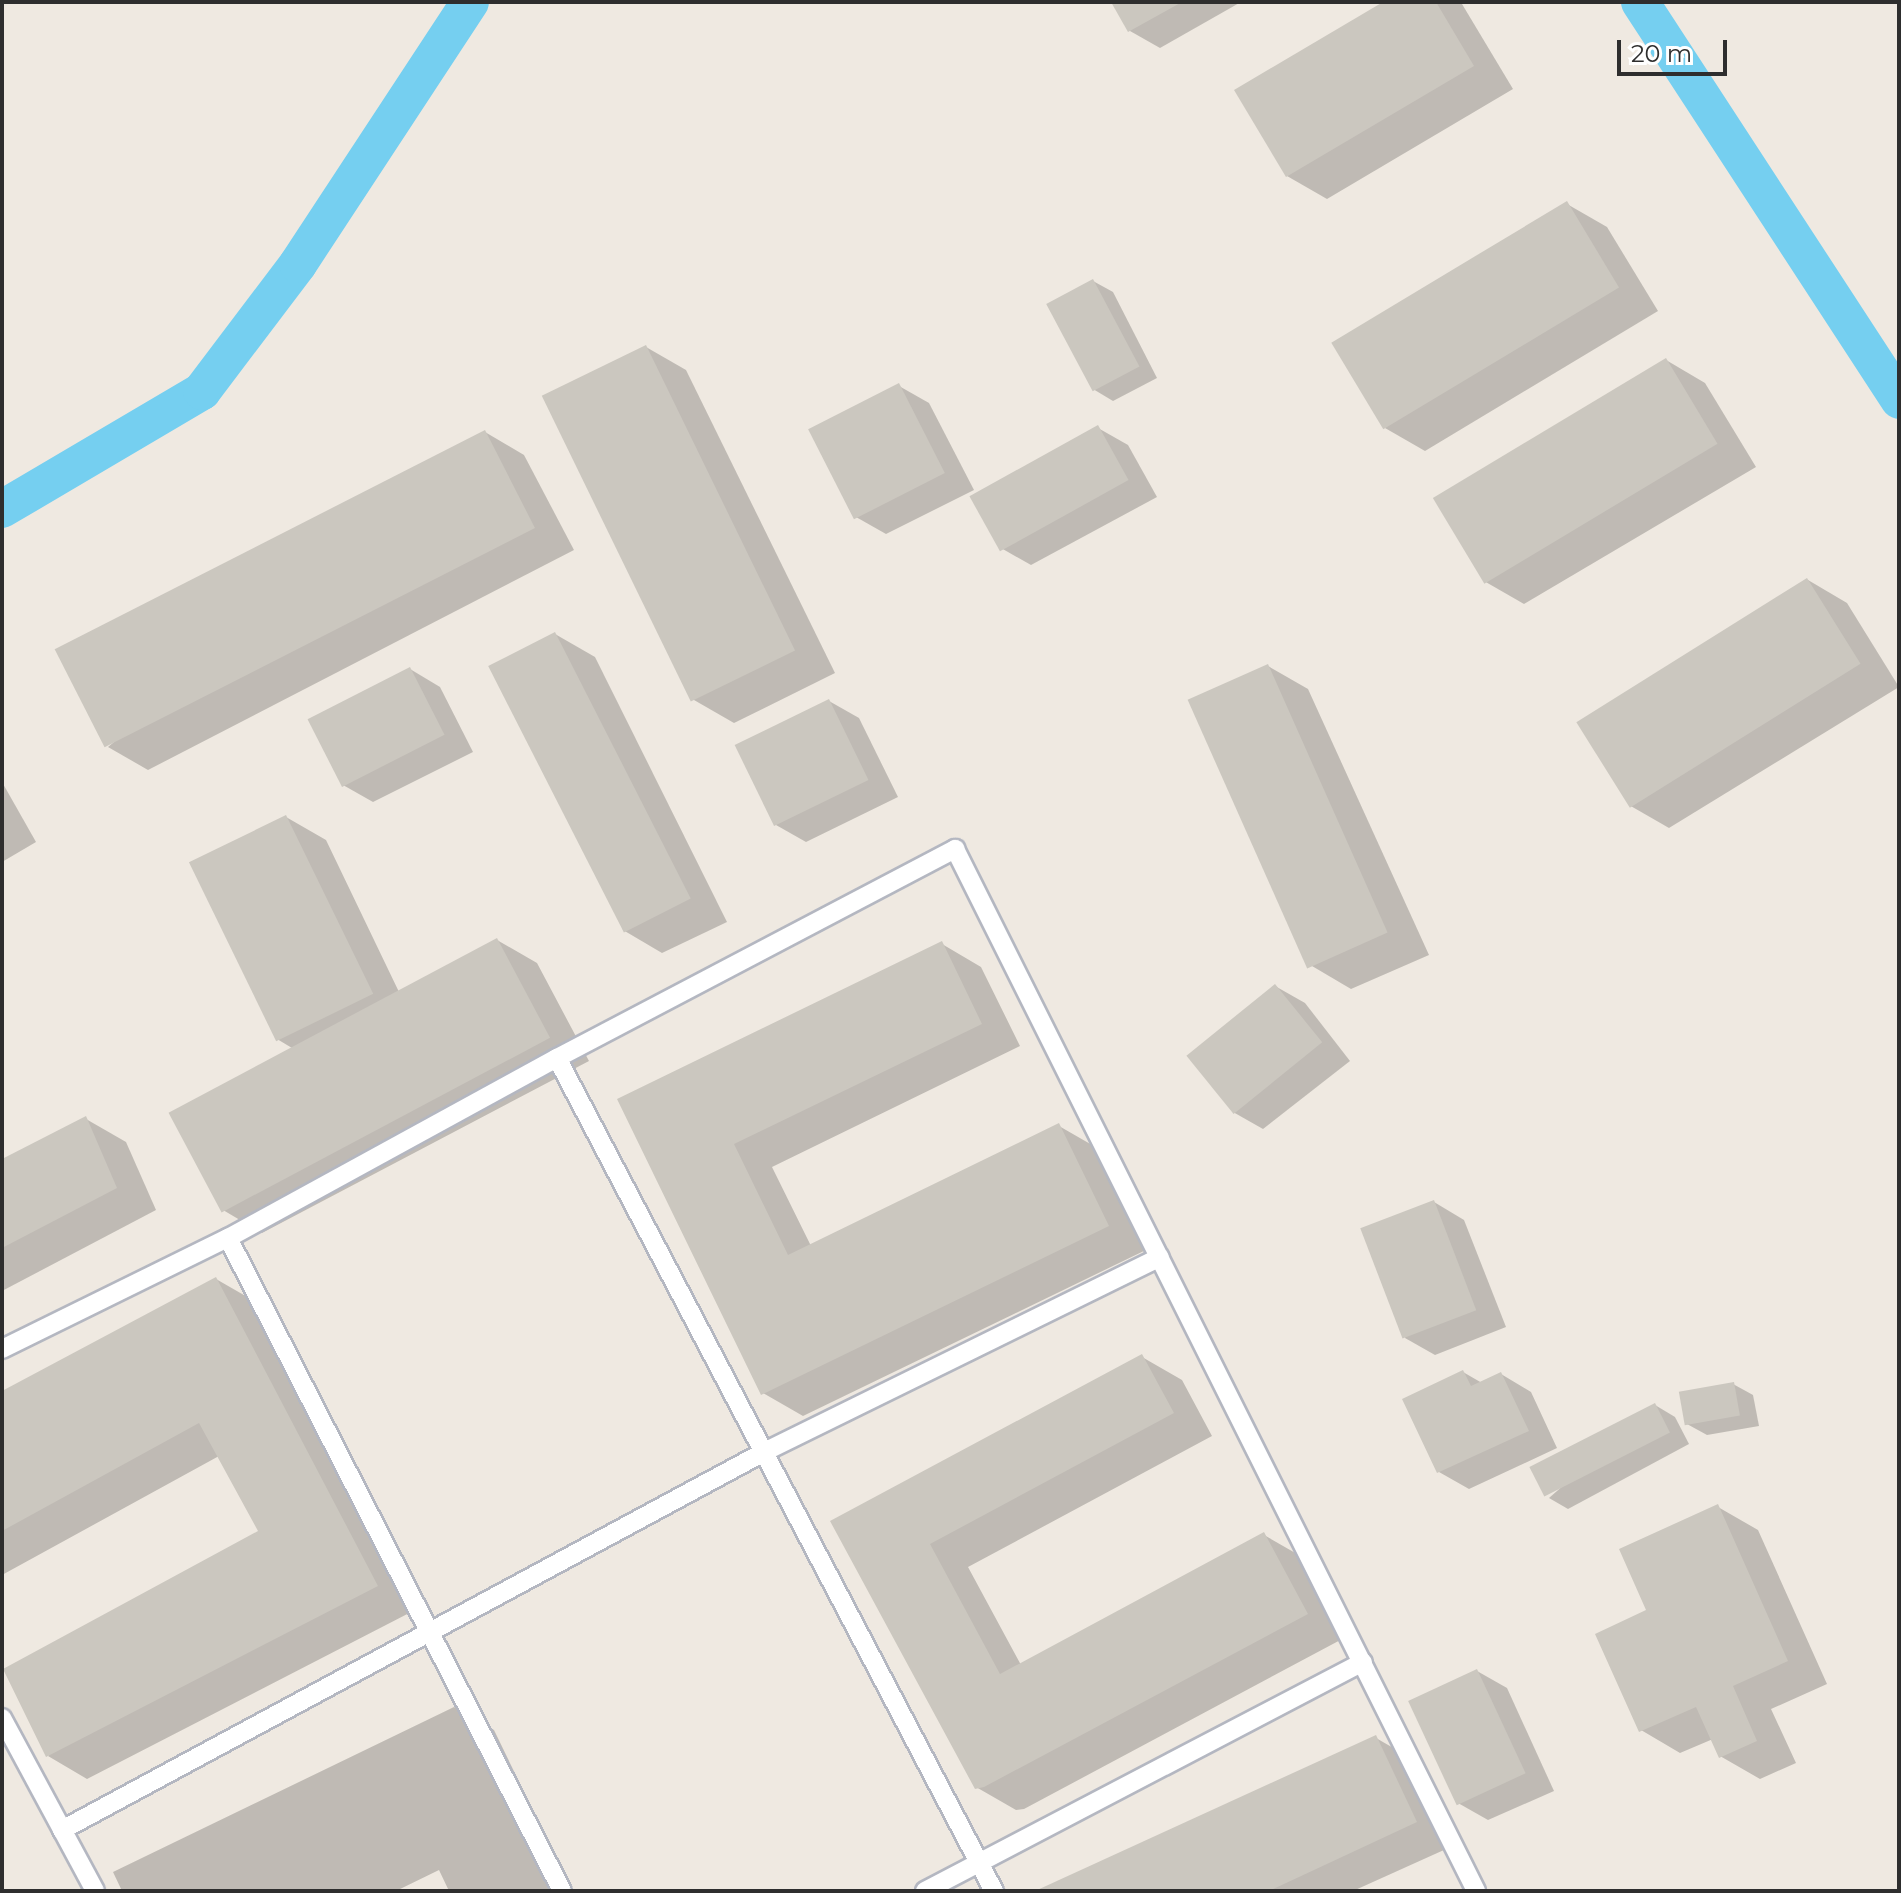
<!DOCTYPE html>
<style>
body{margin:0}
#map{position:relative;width:1901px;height:1893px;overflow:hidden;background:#efe9e1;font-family:Montserrat,sans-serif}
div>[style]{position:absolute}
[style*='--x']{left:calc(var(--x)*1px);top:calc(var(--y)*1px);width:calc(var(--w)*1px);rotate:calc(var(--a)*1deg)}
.shadow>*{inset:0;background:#0003}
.canal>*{height:38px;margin:-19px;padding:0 19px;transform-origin:19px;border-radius:19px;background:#75cff0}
.building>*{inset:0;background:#cbc7bf;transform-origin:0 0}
.roads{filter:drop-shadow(2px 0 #b4b7c1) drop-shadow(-2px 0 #b4b7c1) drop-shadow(0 2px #b4b7c1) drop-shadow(0 -2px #b4b7c1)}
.lane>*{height:18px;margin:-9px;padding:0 9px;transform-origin:9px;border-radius:9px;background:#fff}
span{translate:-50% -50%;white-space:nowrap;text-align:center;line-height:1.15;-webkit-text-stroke:7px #fff;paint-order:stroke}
.frame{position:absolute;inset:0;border:4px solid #2e2e2e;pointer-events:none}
.scale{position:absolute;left:1617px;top:40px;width:110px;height:36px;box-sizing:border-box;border:4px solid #2e2e2e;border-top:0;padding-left:10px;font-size:24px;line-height:28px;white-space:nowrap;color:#2e2e2e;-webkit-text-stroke:6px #fff;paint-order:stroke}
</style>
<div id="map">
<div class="shadow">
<div style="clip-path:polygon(1113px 2px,1241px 2px,1160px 48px,1130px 31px)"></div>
<div style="clip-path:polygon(1387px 2px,1462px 4px,1513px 89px,1327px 199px,1287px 176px)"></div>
<div style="clip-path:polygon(1567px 204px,1607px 227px,1658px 311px,1425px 451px,1385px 428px)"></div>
<div style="clip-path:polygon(1093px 281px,1113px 292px,1157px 378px,1113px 401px,1093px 389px)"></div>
<div style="clip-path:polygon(646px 347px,686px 370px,835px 673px,734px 723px,694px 700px)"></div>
<div style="clip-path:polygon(1666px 360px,1705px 383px,1756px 467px,1524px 604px,1484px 581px)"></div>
<div style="clip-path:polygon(899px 386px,929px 403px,974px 490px,886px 534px,856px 517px)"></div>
<div style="clip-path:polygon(1098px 428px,1128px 445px,1157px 497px,1031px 565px,1001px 548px)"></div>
<div style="clip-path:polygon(485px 432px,524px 455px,574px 550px,148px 770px,108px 747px)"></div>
<div style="clip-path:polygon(1808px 580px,1847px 603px,1899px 687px,1669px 828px,1629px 805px)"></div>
<div style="clip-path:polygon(555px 634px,595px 657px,727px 922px,662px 953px,623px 930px)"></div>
<div style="clip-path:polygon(1268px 666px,1308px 689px,1429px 955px,1351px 989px,1312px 966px)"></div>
<div style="clip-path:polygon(410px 669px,440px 687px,473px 752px,373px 802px,343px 785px)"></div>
<div style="clip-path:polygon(829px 701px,859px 718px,898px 797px,806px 842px,776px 825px)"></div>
<div style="clip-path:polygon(2px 782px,36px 842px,2px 862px)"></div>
<div style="clip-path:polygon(286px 817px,326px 840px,399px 992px,497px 940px,537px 963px,589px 1061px,262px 1233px,223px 1210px,292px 1048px,277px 1039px)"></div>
<div style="clip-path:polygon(942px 944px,981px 967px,1020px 1046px,772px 1167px,811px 1246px,1059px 1126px,1099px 1149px,1148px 1249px,803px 1416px,763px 1393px,619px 1100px)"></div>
<div style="clip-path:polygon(1275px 986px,1305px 1003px,1350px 1061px,1263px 1129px,1233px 1112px)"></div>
<div style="clip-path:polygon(86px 1119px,126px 1142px,156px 1210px,2px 1291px,2px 1161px)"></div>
<div style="clip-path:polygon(1434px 1202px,1464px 1220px,1506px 1327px,1435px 1355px,1405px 1338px)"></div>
<div style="clip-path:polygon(216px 1279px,256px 1302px,417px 1609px,87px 1779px,48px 1756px,260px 1532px,219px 1456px,2px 1575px,2px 1393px)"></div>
<div style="clip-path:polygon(1142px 1357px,1182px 1380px,1212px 1436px,968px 1567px,1021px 1665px,1264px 1535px,1304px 1558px,1346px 1637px,1024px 1809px,1016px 1810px,976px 1787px,833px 1522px)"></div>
<div style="clip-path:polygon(1463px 1372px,1482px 1383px,1501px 1374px,1531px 1392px,1557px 1448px,1469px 1489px,1439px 1472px)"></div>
<div style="clip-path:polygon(1733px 1384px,1753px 1395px,1759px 1426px,1707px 1435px,1687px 1424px)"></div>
<div style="clip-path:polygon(1655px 1405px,1675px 1417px,1689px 1444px,1568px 1509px,1549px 1498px)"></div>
<div style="clip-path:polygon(1718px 1507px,1758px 1530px,1827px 1684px,1771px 1709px,1796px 1763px,1760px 1779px,1720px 1756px,1713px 1739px,1680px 1753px,1641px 1730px,1649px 1611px)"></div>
<div style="clip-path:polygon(1477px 1671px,1507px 1688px,1554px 1791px,1488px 1820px,1458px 1803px)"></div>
<div style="clip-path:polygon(454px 1707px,494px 1730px,572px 1891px,449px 1891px,439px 1870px,396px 1891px,122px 1891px,113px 1872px)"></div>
<div style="clip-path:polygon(1376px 1738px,1416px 1761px,1455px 1845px,1353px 1891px,1040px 1891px)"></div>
</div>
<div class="canal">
<div style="--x:1640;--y:2;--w:475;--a:56.9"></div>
<div style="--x:2;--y:509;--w:232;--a:-30.5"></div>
<div style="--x:202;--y:391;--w:159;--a:-52.9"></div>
<div style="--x:298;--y:264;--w:313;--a:-56.7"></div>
</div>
<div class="building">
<div style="clip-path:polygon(1111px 2px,1182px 2px,1128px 32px)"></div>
<div style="clip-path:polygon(1383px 2px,1436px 2px,1474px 66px,1286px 177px,1234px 90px)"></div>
<div style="left:1567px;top:201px;width:101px;height:275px;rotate:59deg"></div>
<div style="left:1093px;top:279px;width:99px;height:53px;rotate:62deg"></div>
<div style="left:646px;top:345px;width:340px;height:116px;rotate:64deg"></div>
<div style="left:1666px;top:358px;width:100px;height:272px;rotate:59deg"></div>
<div style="left:899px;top:383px;width:101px;height:102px;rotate:63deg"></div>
<div style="left:1098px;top:425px;width:63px;height:147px;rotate:61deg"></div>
<div style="left:485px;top:430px;width:110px;height:483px;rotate:63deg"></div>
<div style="left:1807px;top:578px;width:101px;height:272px;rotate:58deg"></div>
<div style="left:555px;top:632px;width:299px;height:75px;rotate:63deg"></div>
<div style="left:1268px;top:664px;width:294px;height:88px;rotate:66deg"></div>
<div style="left:410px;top:667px;width:76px;height:115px;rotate:63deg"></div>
<div style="left:829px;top:699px;width:90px;height:105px;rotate:64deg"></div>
<div style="left:286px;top:815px;width:199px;height:108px;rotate:64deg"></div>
<div style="left:497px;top:938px;width:113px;height:372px;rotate:62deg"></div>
<div style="clip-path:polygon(942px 941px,982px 1024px,734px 1144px,788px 1255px,1059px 1123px,1109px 1226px,761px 1395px,617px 1099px)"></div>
<div style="left:1275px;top:984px;width:75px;height:114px;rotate:51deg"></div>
<div style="clip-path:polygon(86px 1116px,117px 1188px,2px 1248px,2px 1159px)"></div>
<div style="left:1434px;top:1200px;width:118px;height:79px;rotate:69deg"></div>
<div style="clip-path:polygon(216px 1277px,378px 1586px,46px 1757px,3px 1669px,258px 1531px,199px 1423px,2px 1531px,2px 1391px)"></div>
<div style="clip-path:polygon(1142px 1354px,1174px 1413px,930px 1544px,1000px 1674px,1264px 1532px,1308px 1614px,984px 1787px,975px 1789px,830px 1521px)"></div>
<div style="clip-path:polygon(1463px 1370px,1471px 1386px,1501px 1372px,1529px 1431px,1437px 1473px,1402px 1399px)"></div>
<div style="left:1734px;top:1382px;width:34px;height:56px;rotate:80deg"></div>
<div style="left:1655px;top:1403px;width:33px;height:141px;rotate:63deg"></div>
<div style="clip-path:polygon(1718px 1504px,1788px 1661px,1733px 1686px,1757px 1741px,1719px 1758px,1696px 1707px,1639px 1732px,1595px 1634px,1646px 1610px,1619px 1549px)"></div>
<div style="left:1477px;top:1669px;width:115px;height:76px;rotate:65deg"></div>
<div style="clip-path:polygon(1376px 1735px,1417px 1822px,1269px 1891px,1035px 1891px)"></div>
</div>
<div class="roads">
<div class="lane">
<div style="--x:557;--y:1058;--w:941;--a:62.32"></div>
<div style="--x:228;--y:1238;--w:733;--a:62.91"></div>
<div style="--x:2;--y:1349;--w:252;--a:-26.2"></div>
<div style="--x:228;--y:1238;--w:375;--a:-28.7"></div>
<div style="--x:557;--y:1058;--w:450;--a:-27.7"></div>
<div style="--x:955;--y:849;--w:1165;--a:63.43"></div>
<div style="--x:2;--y:1718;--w:196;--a:61.7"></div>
<div style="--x:62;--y:1830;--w:797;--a:-28.3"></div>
<div style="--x:764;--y:1452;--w:441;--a:-26.2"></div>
<div style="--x:925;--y:1891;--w:494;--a:-27.6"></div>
</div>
</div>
<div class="frame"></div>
<div class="scale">20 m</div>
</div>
